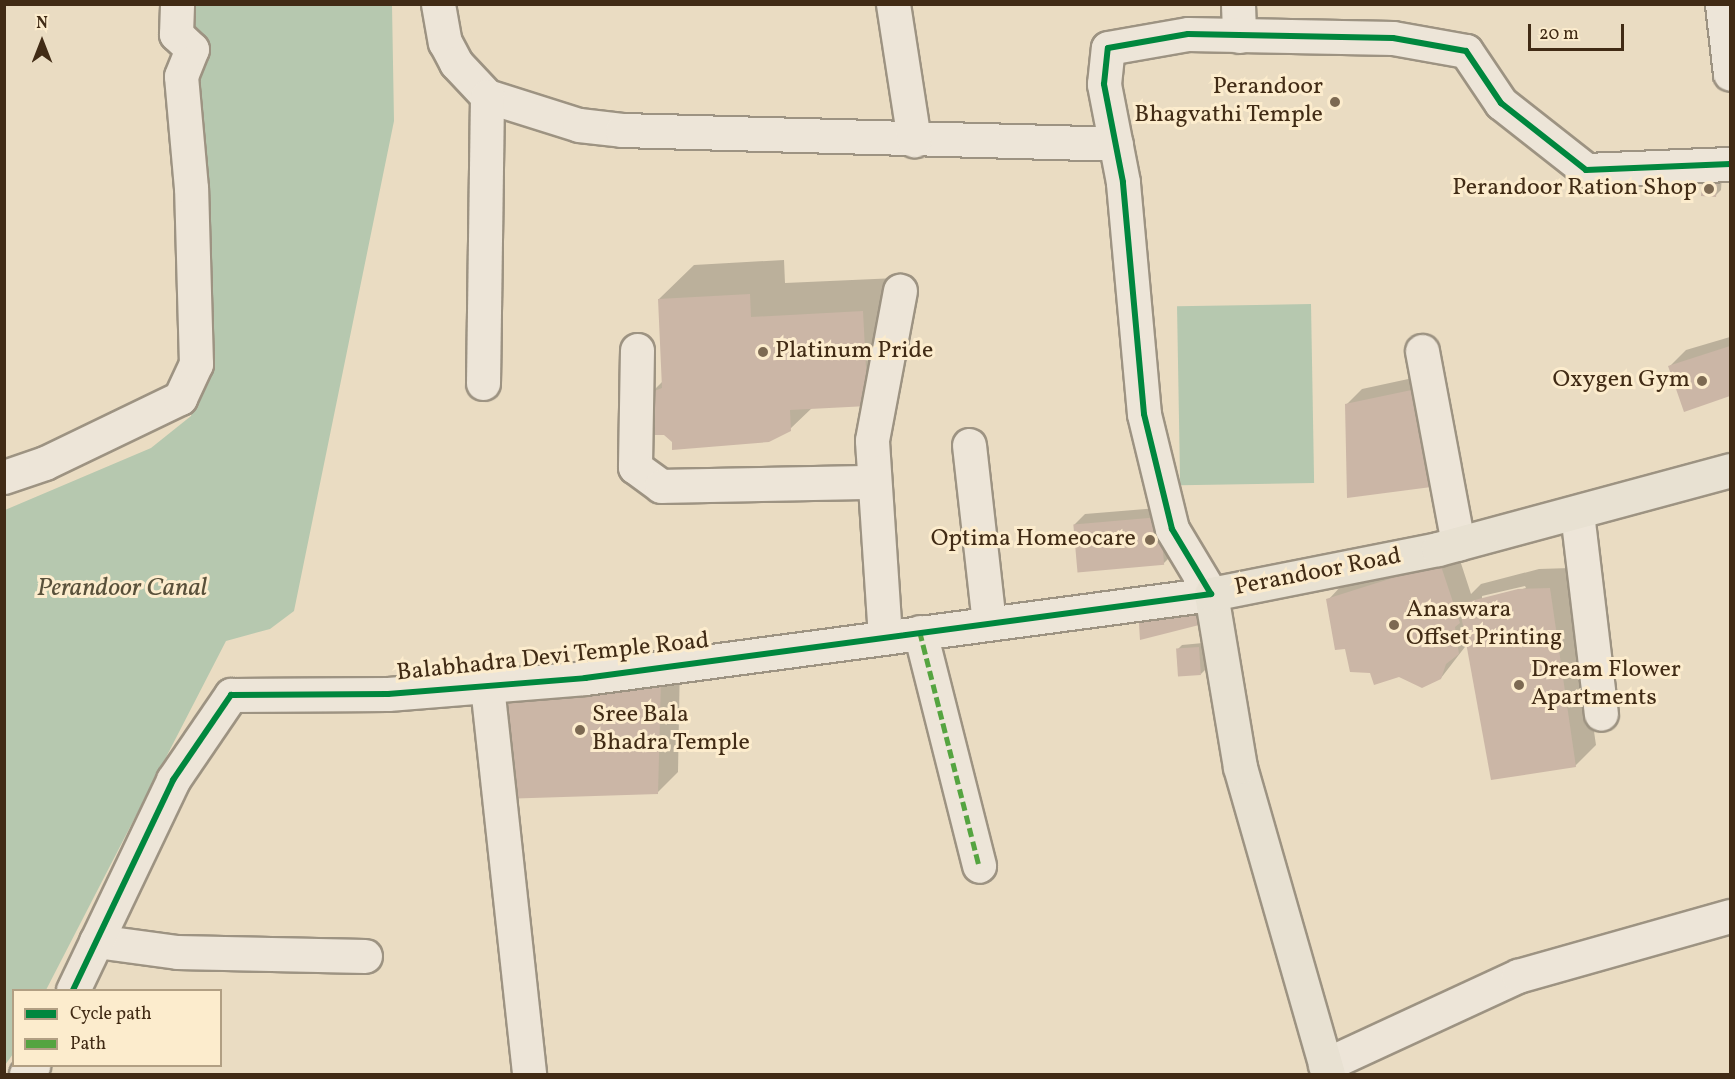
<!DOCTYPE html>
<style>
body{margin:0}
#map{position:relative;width:1735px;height:1079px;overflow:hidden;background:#eadcc2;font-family:Vollkorn,serif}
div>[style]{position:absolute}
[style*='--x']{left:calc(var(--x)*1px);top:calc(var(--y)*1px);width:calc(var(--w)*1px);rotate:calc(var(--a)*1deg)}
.water>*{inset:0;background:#b6c8af;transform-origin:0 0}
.shadow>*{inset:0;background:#0003}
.building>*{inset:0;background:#cbb6a6;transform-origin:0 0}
.roads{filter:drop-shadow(2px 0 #9d9382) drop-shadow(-2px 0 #9d9382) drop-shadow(0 2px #9d9382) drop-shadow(0 -2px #9d9382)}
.minor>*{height:33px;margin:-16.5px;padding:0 16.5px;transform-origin:16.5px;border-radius:16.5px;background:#ede5d8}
.major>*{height:33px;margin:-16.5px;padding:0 16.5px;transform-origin:16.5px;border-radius:16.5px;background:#e8e1d2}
.quiet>*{height:4.5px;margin-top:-2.25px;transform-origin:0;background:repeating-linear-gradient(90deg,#55a440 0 9px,transparent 0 13.5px)}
.cycleway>*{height:6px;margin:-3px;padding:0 3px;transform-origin:3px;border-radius:3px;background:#00873e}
.dots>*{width:16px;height:16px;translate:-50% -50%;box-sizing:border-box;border:3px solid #fceccd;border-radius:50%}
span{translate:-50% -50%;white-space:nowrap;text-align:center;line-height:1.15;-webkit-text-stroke:6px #fceccd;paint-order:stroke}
.poi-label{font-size:24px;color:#412b15}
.right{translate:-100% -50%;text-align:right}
.left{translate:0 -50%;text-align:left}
.street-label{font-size:24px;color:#412b15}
.water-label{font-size:26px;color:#58503a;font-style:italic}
.frame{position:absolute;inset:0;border:6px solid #412b15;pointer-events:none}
.legend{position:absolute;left:12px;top:989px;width:210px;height:78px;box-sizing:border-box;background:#fceccd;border:2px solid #b19f83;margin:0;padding:8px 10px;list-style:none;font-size:18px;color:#412b15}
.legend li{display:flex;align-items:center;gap:12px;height:30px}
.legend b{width:30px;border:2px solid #b19f83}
.north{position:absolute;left:12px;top:12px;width:60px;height:60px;-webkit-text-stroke:4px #fceccd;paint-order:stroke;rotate:0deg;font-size:16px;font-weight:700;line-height:24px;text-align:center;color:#412b15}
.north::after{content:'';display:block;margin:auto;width:21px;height:27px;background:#412b15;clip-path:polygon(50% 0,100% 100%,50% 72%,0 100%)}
.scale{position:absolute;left:1528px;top:24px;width:96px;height:27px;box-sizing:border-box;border:3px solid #412b15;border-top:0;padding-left:8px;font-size:18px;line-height:21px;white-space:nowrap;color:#412b15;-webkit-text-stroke:4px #fceccd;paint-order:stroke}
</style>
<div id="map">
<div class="water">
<div style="clip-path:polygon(189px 5px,392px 5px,394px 121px,294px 611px,270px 629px,226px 641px,46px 990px,14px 990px,13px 1054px,5px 1065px,5px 510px,151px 448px,191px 416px,211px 342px)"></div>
<div style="left:1311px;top:304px;width:179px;height:134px;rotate:89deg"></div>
</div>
<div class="shadow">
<div style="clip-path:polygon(1722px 175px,1721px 190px,1716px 195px,1702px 195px)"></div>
<div style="clip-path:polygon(784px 260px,785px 283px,897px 278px,902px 370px,813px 407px,790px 429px,673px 442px,650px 394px,663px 381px,659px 299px,694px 265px)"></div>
<div style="clip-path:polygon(1730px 337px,1730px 394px,1685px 410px,1670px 366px,1686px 350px)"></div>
<div style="clip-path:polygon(1436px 373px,1438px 484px,1346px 405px,1362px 389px)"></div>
<div style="clip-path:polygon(1170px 507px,1174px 553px,1163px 564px,1074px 525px,1085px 514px)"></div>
<div style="clip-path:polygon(evenodd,1456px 548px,1471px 594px,1481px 584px,1539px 569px,1570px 568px,1596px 745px,1575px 766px,1468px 643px,1441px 678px,1371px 671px,1346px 648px,1328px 600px,1343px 584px,1456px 548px,1525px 586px,1526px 588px,1482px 600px,1482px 596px,1525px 586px)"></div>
<div style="clip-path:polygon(1203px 643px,1206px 669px,1201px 674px,1177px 650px,1182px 645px)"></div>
<div style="clip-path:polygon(680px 659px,678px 772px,657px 793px,505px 797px)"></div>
</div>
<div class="building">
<div style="clip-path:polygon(1718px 179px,1716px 197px,1701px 196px,1702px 182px)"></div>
<div style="clip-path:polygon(750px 294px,751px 317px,863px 311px,868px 406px,790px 410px,791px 431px,769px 442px,672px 450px,672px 442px,664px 435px,649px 435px,649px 393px,662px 388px,658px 299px)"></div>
<div style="clip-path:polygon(1730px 346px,1730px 396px,1684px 412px,1668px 366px)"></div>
<div style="clip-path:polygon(1421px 388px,1439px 486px,1347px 498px,1345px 404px)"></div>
<div style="left:1160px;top:517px;width:48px;height:87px;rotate:85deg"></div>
<div style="clip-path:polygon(1440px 563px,1460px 623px,1455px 627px,1459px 654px,1446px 664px,1441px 679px,1422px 688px,1399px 677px,1374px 685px,1370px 673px,1350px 672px,1345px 649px,1335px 650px,1326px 599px)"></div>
<div style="clip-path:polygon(1550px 588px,1576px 767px,1491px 780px,1459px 604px,1518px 589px)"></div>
<div style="clip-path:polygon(1210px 597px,1211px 622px,1140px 640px,1138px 608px)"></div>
<div style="left:1199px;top:647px;width:28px;height:23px;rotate:86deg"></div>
<div style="clip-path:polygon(661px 679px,658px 794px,504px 799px,499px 697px)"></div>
</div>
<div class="roads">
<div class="minor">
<div style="--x:438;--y:4;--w:39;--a:80"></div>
<div style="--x:445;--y:42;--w:24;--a:62"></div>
<div style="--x:456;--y:63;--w:45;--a:46.8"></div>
<div style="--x:487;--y:96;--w:96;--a:17.5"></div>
<div style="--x:579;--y:125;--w:43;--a:6.6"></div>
<div style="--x:622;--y:130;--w:494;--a:1.6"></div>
<div style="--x:893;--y:4;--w:138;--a:81.2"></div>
<div style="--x:1238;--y:4;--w:32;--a:88"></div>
<div style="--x:1722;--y:4;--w:70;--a:83.5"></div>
<div style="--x:637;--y:350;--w:117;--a:91"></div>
<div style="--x:635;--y:467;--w:32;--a:36"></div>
<div style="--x:661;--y:486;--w:213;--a:-1.1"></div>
<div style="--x:1422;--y:351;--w:196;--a:79.4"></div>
<div style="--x:483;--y:383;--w:287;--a:-89.2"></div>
<div style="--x:969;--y:445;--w:179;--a:83.6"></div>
<div style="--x:4;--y:477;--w:43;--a:-18.9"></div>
<div style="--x:45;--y:463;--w:150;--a:-25.7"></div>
<div style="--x:180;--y:398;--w:38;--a:-65"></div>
<div style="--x:196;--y:364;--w:176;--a:-91.6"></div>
<div style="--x:191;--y:188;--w:112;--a:-95.1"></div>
<div style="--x:181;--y:76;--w:29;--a:-68"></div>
<div style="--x:192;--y:49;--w:22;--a:-137"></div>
<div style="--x:176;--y:34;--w:30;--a:-88"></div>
<div style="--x:1577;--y:513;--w:202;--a:83.2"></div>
<div style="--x:920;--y:632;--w:241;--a:75.8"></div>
<div style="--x:885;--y:637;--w:197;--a:-93.8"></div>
<div style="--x:872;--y:440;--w:152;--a:-79.4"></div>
<div style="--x:487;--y:686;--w:390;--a:83.8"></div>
<div style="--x:96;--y:941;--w:82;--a:7.7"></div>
<div style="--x:177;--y:952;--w:188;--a:1.2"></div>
<div style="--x:73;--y:990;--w:233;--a:-64.5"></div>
<div style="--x:173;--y:780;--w:103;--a:-55.7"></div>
<div style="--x:231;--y:695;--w:157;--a:-0.4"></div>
<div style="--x:388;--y:694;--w:198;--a:-4.6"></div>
<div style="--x:585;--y:678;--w:632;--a:-7.64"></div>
<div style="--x:1211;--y:594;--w:76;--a:-121"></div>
<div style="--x:1172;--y:529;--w:118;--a:-103.7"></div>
<div style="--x:1144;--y:414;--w:233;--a:-95.2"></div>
<div style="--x:1123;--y:182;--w:100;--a:-101"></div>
<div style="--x:1104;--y:84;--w:36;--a:-84"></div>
<div style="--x:1108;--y:48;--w:81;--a:-9.9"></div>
<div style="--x:1188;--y:34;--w:205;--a:1.1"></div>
<div style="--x:1393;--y:38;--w:74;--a:10.1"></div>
<div style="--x:1466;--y:51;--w:63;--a:56.1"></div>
<div style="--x:1501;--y:103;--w:108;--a:38.2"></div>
<div style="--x:1586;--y:170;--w:144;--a:-2.4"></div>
<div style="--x:1325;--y:1065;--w:213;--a:-24.8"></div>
<div style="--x:1518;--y:976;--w:220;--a:-15.8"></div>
<div style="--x:26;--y:1074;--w:11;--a:-49"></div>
</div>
<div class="major">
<div style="--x:1328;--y:1074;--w:319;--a:-106"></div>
<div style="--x:1240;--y:767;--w:175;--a:-99.5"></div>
<div style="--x:1211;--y:594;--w:231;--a:-11.2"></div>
<div style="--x:1438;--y:549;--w:302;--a:-15.1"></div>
</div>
</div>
<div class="quiet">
<div style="--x:920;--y:632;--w:241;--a:75.8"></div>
</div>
<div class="cycleway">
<div style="--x:73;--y:990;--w:233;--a:-64.5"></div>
<div style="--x:173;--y:780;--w:103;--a:-55.7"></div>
<div style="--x:231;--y:695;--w:157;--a:-0.4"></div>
<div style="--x:388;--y:694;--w:198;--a:-4.6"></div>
<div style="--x:585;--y:678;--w:632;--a:-7.64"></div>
<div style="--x:1211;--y:594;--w:76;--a:-121"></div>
<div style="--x:1172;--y:529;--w:118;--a:-103.7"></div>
<div style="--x:1144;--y:414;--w:233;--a:-95.2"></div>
<div style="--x:1123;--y:182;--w:100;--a:-101"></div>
<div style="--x:1104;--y:84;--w:36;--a:-84"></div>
<div style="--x:1108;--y:48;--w:81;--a:-9.9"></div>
<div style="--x:1188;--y:34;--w:205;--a:1.1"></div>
<div style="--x:1393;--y:38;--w:74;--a:10.1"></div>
<div style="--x:1466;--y:51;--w:63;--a:56.1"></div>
<div style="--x:1501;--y:103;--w:108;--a:38.2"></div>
<div style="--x:1586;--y:170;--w:144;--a:-2.4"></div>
</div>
<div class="dots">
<div style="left:1335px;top:102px;background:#7c6952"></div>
<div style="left:1709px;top:189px;background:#7c6952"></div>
<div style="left:763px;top:352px;background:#7c6952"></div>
<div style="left:1702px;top:381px;background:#7c6952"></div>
<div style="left:1150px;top:540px;background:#7c6952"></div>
<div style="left:1394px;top:625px;background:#7c6952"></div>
<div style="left:1519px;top:685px;background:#7c6952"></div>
<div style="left:580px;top:730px;background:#7c6952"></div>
</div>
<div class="poi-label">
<span class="right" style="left:1323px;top:102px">Perandoor<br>Bhagvathi Temple</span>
<span class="right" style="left:1697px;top:189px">Perandoor Ration Shop</span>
<span class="left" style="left:775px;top:352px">Platinum Pride</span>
<span class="right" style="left:1690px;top:381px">Oxygen Gym</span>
<span class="right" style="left:1136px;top:540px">Optima Homeocare</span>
<span class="left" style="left:1406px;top:625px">Anaswara<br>Offset Printing</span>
<span class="left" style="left:1531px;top:685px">Dream Flower<br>Apartments</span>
<span class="left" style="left:592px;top:730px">Sree Bala<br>Bhadra Temple</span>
</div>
<div class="street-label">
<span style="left:1318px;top:573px;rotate:-11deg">Perandoor Road</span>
<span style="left:553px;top:658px;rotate:-6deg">Balabhadra Devi Temple Road</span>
</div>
<div class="water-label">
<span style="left:122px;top:589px">Perandoor Canal</span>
</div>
<div class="frame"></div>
<ul class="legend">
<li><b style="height:8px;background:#00873e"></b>Cycle path</li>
<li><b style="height:8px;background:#55a440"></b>Path</li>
</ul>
<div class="north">N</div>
<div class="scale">20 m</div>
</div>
